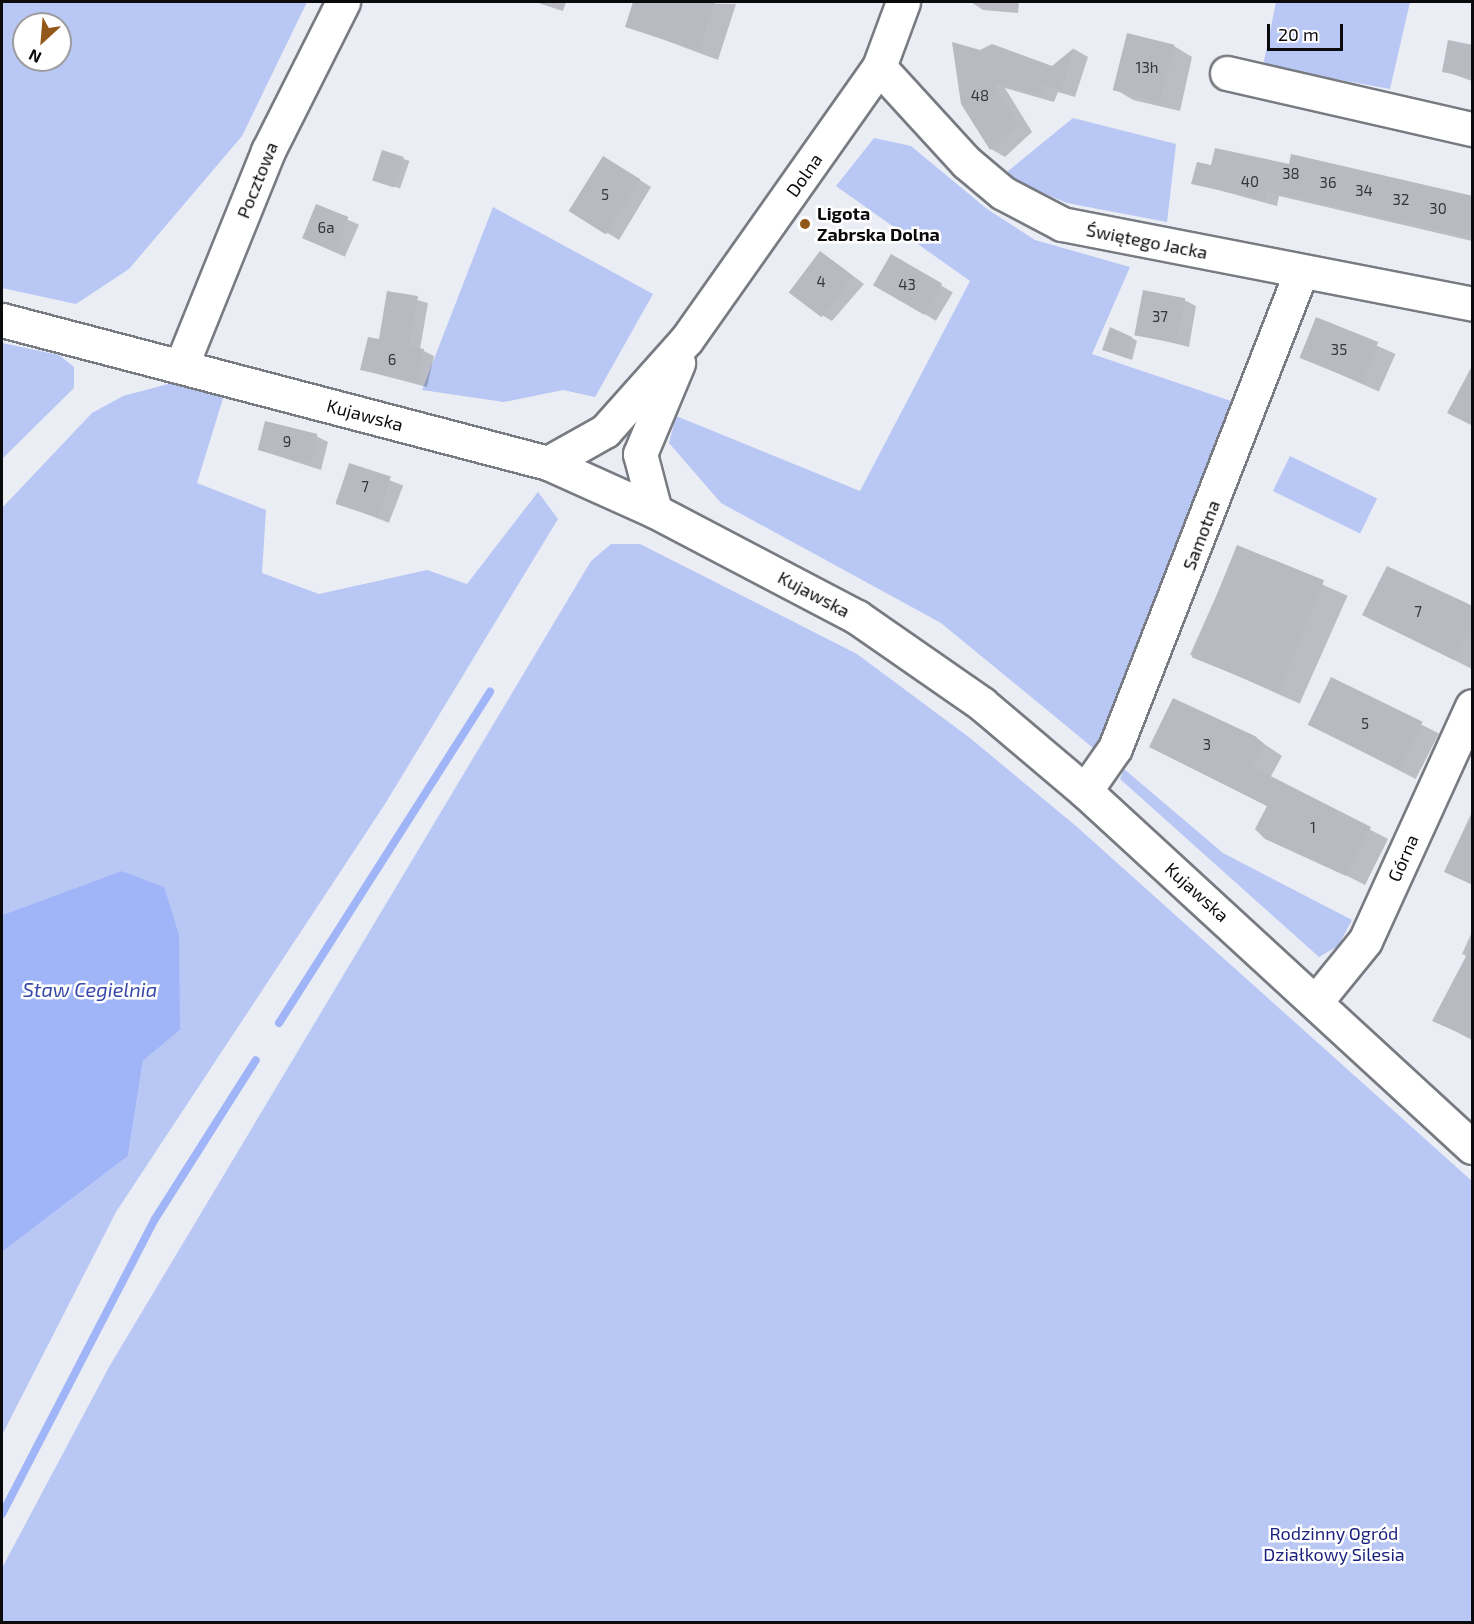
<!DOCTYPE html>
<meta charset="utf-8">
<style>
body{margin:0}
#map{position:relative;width:1474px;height:1624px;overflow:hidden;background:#ebedf5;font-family:"Exo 2",sans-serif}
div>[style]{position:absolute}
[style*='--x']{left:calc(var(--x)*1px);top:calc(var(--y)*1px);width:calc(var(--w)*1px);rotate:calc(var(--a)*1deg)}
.green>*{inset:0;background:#b8c7f4;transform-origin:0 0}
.water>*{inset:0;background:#a0b5f8}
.shadow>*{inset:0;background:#0003;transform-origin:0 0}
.stream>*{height:8px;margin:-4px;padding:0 4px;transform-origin:4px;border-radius:4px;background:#a0b5f8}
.building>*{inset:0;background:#b8bac1;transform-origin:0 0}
.roads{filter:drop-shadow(2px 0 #787b81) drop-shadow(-2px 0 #787b81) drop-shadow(0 2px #787b81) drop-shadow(0 -2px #787b81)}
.minor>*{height:33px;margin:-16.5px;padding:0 16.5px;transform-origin:16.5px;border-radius:16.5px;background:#fff}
.dots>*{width:16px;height:16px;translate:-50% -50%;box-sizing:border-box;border:3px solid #fff;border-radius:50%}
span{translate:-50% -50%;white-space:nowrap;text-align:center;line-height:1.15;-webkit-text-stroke:5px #fff;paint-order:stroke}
.number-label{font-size:15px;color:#36373b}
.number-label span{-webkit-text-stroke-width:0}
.street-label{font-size:18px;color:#0b0b0e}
.poi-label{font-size:18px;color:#0b0b0e;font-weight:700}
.left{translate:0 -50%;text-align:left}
.park-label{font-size:18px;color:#191f7c}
.water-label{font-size:20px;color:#3749a8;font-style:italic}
.frame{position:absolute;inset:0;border:3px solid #0b0b0e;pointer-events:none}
.north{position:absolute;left:12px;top:12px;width:60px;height:60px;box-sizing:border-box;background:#fff;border:2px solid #9d9d9f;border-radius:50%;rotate:206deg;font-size:16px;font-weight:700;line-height:24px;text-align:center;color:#0b0b0e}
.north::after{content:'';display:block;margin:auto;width:21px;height:27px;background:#935719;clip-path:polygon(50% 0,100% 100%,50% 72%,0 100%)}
.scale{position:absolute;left:1267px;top:24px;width:76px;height:27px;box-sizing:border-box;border:3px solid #0b0b0e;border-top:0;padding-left:8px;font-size:18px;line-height:21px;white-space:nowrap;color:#0b0b0e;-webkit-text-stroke:4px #fff;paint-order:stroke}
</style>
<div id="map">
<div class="green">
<div style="clip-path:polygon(evenodd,2px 2px,307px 2px,242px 136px,129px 269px,76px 304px,2px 288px,2px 2px,24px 24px,60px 24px,60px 60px,24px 60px,24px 24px)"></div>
<div style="clip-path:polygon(1276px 2px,1410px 2px,1390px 89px,1263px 66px)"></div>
<div style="clip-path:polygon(1073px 118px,1176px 144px,1167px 222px,1067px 203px,1002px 176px)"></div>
<div style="clip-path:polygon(874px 138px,911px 146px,987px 209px,1035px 240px,1130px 267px,1092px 354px,1237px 403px,1098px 752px,941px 623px,721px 503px,669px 443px,676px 416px,860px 491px,970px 281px,836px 186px)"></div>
<div style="clip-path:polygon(493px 207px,653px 294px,595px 397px,563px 390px,504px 402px,422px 390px)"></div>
<div style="clip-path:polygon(2px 343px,59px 355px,74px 367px,74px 388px,2px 459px)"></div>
<div style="clip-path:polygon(172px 383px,224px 395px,197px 483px,266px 510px,262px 573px,319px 594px,427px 570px,467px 584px,538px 492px,558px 519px,385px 804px,116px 1212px,2px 1435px,2px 1252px,128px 1156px,143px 1061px,180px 1030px,121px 871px,2px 915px,2px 508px,92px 413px,123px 396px)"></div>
<div style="left:1290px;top:456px;width:97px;height:39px;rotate:26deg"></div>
<div style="clip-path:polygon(611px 544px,640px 544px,857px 654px,970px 738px,1076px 826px,1472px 1181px,1472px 1622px,2px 1622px,2px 1568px,109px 1367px,591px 561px)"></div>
<div style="clip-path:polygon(1124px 769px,1223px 853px,1352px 920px,1338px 946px,1319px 957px,1120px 779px)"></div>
</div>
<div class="water">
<div style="clip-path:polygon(121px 871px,164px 887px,179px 935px,180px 1030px,143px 1061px,128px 1156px,2px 1252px,2px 915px)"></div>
</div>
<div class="shadow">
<div style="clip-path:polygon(535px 2px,566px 2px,563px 11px)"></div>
<div style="clip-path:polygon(635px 2px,736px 4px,718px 60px,627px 26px)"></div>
<div style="clip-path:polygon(971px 2px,1019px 2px,1018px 13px,983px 10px)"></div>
<div style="clip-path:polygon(953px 44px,1052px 68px,1074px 49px,1088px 57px,1075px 97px,1058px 92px,1054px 102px,1005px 88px,1032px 132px,1005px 157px,991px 149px)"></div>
<div style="clip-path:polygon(1174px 46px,1192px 57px,1180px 111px,1133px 100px,1115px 89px)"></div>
<div style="clip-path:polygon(1472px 47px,1472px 81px,1444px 71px)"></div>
<div style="left:383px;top:152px;width:28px;height:29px;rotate:19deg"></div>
<div style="clip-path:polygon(616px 165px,651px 187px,619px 240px,572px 211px)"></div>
<div style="clip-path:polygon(1290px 166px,1472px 198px,1472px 241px,1279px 196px,1277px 206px,1193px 183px,1212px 167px)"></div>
<div style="left:317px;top:206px;width:46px;height:35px;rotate:24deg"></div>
<div style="left:892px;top:256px;width:71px;height:33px;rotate:31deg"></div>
<div style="clip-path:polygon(832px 260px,864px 284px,832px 321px,820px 314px)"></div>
<div style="clip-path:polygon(388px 292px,428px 303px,420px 349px,434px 356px,427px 387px,362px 370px,380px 341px)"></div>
<div style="clip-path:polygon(1184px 300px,1196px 306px,1189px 347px,1137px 334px)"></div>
<div style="left:1317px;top:319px;width:86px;height:41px;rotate:24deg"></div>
<div style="clip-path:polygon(1132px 338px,1137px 341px,1132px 360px,1104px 350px)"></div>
<div style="clip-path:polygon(316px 436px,328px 442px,321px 470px,259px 450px)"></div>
<div style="left:350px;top:465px;width:57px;height:40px;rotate:21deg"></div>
<div style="left:1238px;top:547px;width:120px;height:118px;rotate:24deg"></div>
<div style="clip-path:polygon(1472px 611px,1472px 669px,1364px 615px)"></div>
<div style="left:1332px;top:679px;width:120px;height:51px;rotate:27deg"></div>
<div style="clip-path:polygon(1254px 737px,1282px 756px,1270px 778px,1388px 839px,1365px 885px,1275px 839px,1269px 807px,1169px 756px)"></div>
<div style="clip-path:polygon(1472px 932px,1472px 1040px,1434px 1020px,1468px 957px,1462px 954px)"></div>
</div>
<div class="stream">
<div style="--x:279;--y:1023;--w:393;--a:-57.5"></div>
<div style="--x:2;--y:1514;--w:332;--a:-62.6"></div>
<div style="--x:155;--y:1219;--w:188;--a:-57.6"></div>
</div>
<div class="building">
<div style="clip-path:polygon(633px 2px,715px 2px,699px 51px,625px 27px)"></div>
<div style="left:1127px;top:33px;width:49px;height:59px;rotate:14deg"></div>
<div style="clip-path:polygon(1448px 40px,1473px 45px,1473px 78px,1442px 72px)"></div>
<div style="clip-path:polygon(952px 42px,980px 50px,992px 44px,1052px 66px,1074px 48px,1061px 90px,1043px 85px,1040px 95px,993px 82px,1018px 123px,990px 150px,961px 104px)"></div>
<div style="clip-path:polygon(1215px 148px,1289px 164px,1291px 154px,1473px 196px,1473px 238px,1267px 191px,1265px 200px,1191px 184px,1197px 162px,1211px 165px)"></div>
<div style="left:382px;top:150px;width:23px;height:32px;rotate:18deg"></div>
<div style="left:603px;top:156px;width:44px;height:65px;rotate:32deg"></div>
<div style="left:316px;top:204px;width:35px;height:37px;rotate:22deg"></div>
<div style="left:820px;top:251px;width:41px;height:52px;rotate:37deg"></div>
<div style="left:891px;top:254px;width:59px;height:36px;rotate:30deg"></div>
<div style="left:1143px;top:290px;width:43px;height:46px;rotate:11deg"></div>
<div style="clip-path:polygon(387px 291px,418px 296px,409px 346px,424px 349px,417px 382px,360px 370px,368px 337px,379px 339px)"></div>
<div style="left:1316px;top:317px;width:67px;height:44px;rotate:22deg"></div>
<div style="clip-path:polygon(1110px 327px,1132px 337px,1127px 358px,1102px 350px)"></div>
<div style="clip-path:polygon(1473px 364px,1473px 426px,1447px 413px)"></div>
<div style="left:265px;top:421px;width:54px;height:30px;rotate:14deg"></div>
<div style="left:349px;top:463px;width:44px;height:43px;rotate:18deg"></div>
<div style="left:1237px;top:545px;width:94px;height:121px;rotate:22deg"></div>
<div style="clip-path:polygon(1387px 566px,1473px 606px,1473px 622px,1454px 660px,1362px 615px)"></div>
<div style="left:1331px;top:677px;width:102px;height:53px;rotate:26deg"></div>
<div style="clip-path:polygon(1173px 698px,1255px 736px,1264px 744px,1253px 767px,1371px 827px,1346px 876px,1265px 839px,1255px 829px,1267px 806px,1149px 747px)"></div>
<div style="clip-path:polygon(1473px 810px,1473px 885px,1444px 872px)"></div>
<div style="clip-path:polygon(1473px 943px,1473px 1039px,1432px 1021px)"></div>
</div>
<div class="roads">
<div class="minor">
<div style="--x:879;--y:67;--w:129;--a:47.5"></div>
<div style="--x:966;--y:162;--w:48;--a:40"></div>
<div style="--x:1003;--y:193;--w:67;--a:27.7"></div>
<div style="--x:1062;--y:224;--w:418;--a:11"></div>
<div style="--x:1227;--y:73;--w:251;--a:12.9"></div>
<div style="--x:2;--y:320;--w:564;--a:14.68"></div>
<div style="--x:548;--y:463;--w:117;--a:24.2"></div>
<div style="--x:655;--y:511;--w:228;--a:27.7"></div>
<div style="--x:857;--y:617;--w:152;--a:34.8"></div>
<div style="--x:982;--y:704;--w:135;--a:40.2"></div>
<div style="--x:1085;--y:791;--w:526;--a:42.61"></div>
<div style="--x:182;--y:364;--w:230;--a:-68"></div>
<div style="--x:268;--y:151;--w:167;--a:-63.3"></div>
<div style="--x:548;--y:463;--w:65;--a:-29.3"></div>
<div style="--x:605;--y:431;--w:123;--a:-48.3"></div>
<div style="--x:687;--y:339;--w:333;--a:-54.8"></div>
<div style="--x:879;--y:67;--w:69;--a:-69.7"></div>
<div style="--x:655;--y:511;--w:59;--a:-104.7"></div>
<div style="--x:640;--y:454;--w:99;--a:-67.3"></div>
<div style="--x:1085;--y:791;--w:52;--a:-55.1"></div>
<div style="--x:1115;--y:748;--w:511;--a:-68.66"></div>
<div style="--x:1317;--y:1000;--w:76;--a:-50.9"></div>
<div style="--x:1365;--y:941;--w:258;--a:-65.5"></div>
</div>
</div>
<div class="dots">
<div style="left:805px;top:224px;background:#935719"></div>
</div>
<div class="number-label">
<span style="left:1147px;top:68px">13h</span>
<span style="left:980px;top:96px">48</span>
<span style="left:1291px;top:174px">38</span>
<span style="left:1250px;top:182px">40</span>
<span style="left:1328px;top:183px">36</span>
<span style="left:1364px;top:191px">34</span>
<span style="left:605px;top:195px">5</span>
<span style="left:1401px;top:200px">32</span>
<span style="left:1438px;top:209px">30</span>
<span style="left:326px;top:228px">6a</span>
<span style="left:821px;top:282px">4</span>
<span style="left:907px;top:285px">43</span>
<span style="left:1160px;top:317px">37</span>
<span style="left:1339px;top:350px">35</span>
<span style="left:392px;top:360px">6</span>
<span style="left:287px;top:442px">9</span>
<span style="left:365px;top:487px">7</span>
<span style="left:1418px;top:612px">7</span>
<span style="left:1365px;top:724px">5</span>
<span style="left:1207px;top:745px">3</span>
<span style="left:1313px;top:828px">1</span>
</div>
<div class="street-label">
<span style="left:804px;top:175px;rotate:-55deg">Dolna</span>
<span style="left:257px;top:180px;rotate:-68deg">Pocztowa</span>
<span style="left:1147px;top:241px;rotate:11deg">Świętego Jacka</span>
<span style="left:365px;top:415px;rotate:15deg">Kujawska</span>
<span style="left:1201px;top:535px;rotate:-69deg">Samotna</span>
<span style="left:814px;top:594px;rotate:28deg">Kujawska</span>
<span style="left:1403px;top:858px;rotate:-66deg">Górna</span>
<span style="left:1197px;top:892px;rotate:42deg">Kujawska</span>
</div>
<div class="poi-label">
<span class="left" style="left:817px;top:224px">Ligota<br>Zabrska Dolna</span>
</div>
<div class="park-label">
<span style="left:1334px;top:1544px">Rodzinny Ogród<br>Działkowy Silesia</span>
</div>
<div class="water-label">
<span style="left:90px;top:989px">Staw Cegielnia</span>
</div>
<div class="frame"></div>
<div class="north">N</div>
<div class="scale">20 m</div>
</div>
